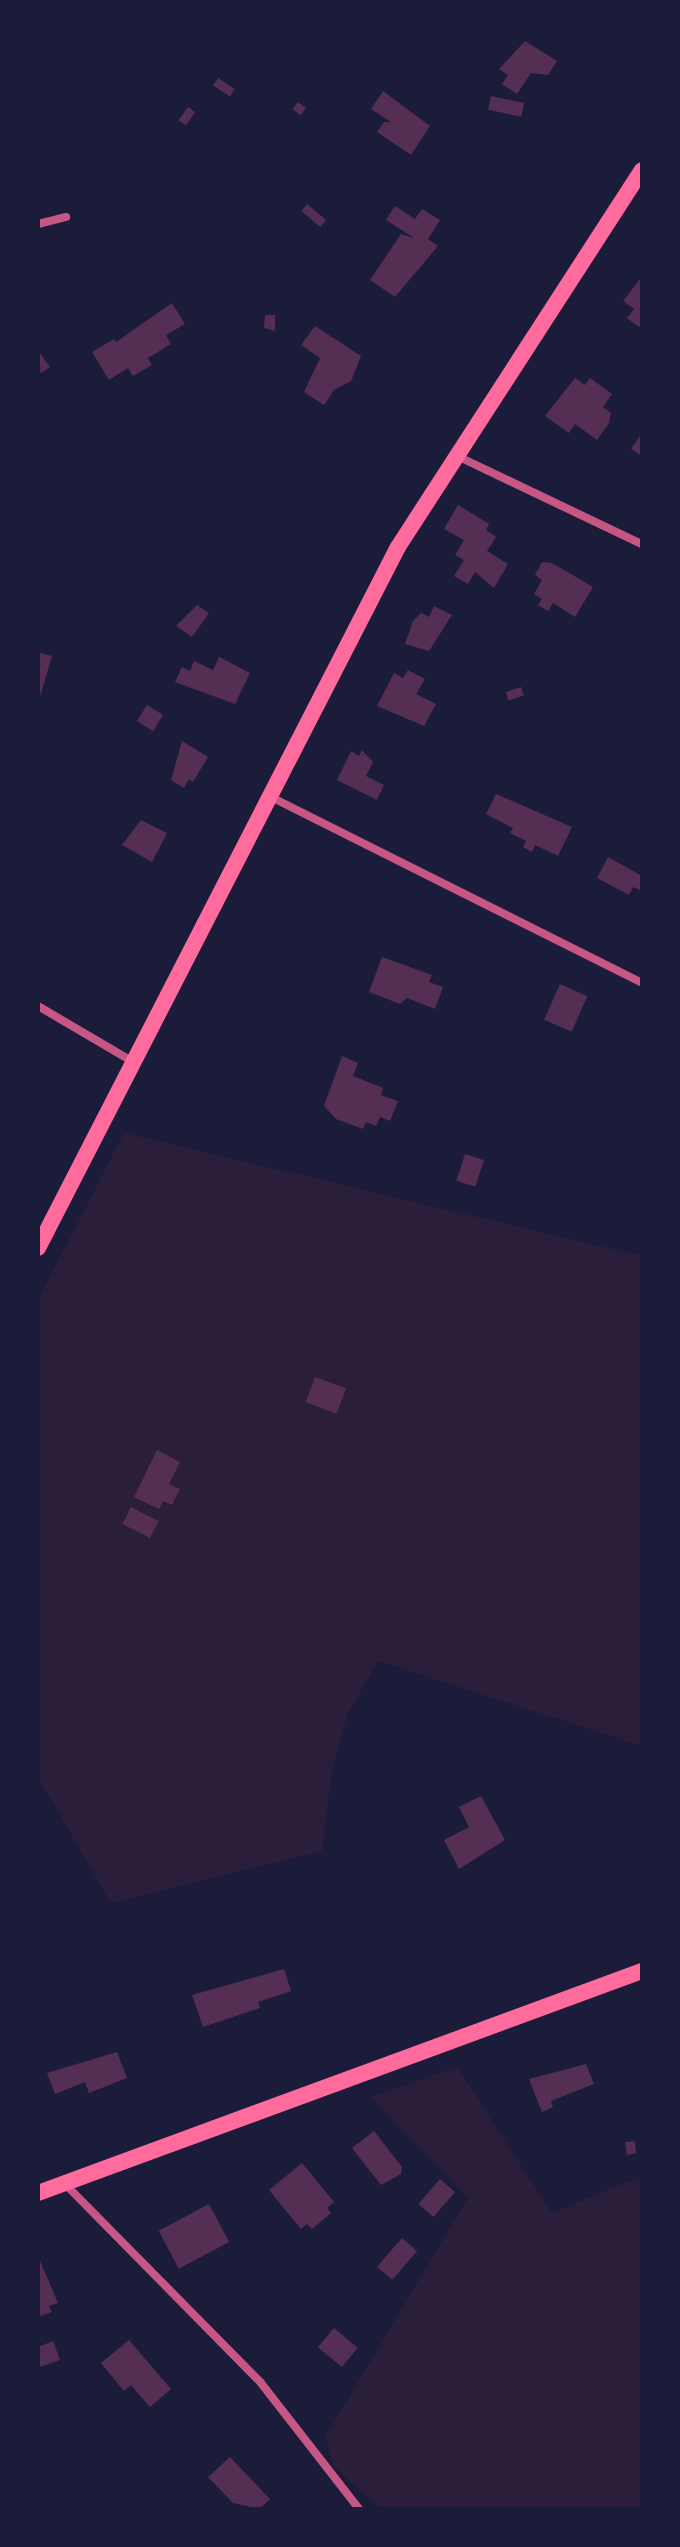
<!DOCTYPE html>
<style>
body{margin:0}
#map{position:relative;width:680px;height:2547px;overflow:hidden;background:#1b1b3a;font-family:Manrope,sans-serif}
div>[style]{position:absolute}
[style*='--x']{left:calc(var(--x)*1px);top:calc(var(--y)*1px);width:calc(var(--w)*1px);rotate:calc(var(--a)*1deg)}
.green>*{inset:0;background:#2a1e3b}
.building>*{inset:0;background:#542f53;transform-origin:0 0}
.minor>*{height:8px;margin:-4px;padding:0 4px;transform-origin:4px;border-radius:4px;background:#c65784}
.secondary>*{height:16px;margin:-8px;padding:0 8px;transform-origin:8px;border-radius:8px;background:#ff6b9d}
span{translate:-50% -50%;white-space:nowrap;text-align:center;line-height:1.15;-webkit-text-stroke:7px #1b1b3a;paint-order:stroke}
.frame{position:absolute;inset:0;border:40px solid #1b1b3a;pointer-events:none}
</style>
<div id="map">
<div class="green">
<div style="clip-path:polygon(124px 1133px,642px 1256px,642px 1746px,378px 1661px,348px 1713px,332px 1770px,322px 1851px,111px 1903px,38px 1777px,38px 1300px)"></div>
<div style="clip-path:polygon(457px 2067px,552px 2213px,642px 2176px,642px 2509px,380px 2509px,334px 2466px,325px 2437px,468px 2198px,370px 2097px)"></div>
</div>
<div class="building">
<div style="clip-path:polygon(525px 41px,557px 61px,548px 75px,531px 73px,517px 94px,502px 84px,508px 75px,499px 69px)"></div>
<div style="left:218px;top:78px;width:20px;height:9px;rotate:33deg"></div>
<div style="clip-path:polygon(383px 91px,430px 126px,411px 155px,377px 132px,384px 122px,391px 122px,371px 109px)"></div>
<div style="left:491px;top:96px;width:34px;height:14px;rotate:12deg"></div>
<div style="left:298px;top:102px;width:10px;height:9px;rotate:37deg"></div>
<div style="left:188px;top:107px;width:9px;height:16px;rotate:36deg"></div>
<div style="left:307px;top:204px;width:25px;height:9px;rotate:40deg"></div>
<div style="clip-path:polygon(395px 206px,415px 219px,422px 209px,440px 220px,428px 239px,438px 246px,395px 297px,370px 280px,401px 234px,414px 238px,386px 220px)"></div>
<div style="clip-path:polygon(640px 279px,642px 280px,642px 329px,627px 318px,634px 309px,623px 301px)"></div>
<div style="clip-path:polygon(172px 303px,185px 324px,166px 335px,171px 344px,148px 358px,152px 365px,133px 376px,128px 368px,109px 380px,92px 352px,114px 339px,116px 342px)"></div>
<div style="clip-path:polygon(265px 315px,275px 315px,275px 331px,264px 328px)"></div>
<div style="clip-path:polygon(315px 326px,361px 356px,351px 381px,334px 390px,324px 405px,304px 392px,320px 358px,301px 345px)"></div>
<div style="clip-path:polygon(40px 353px,50px 367px,41px 373px,38px 368px)"></div>
<div style="clip-path:polygon(575px 378px,585px 385px,590px 378px,612px 394px,603px 407px,611px 413px,609px 423px,597px 440px,575px 424px,569px 433px,545px 416px)"></div>
<div style="clip-path:polygon(642px 433px,642px 456px,631px 449px)"></div>
<div style="clip-path:polygon(458px 505px,489px 524px,486px 530px,496px 537px,487px 551px,508px 564px,494px 588px,475px 572px,468px 584px,454px 576px,464px 560px,455px 555px,464px 540px,444px 529px)"></div>
<div style="clip-path:polygon(542px 562px,552px 563px,593px 587px,575px 617px,553px 603px,548px 611px,538px 605px,542px 599px,534px 594px,542px 580px,535px 575px)"></div>
<div style="clip-path:polygon(197px 605px,209px 613px,192px 637px,176px 626px)"></div>
<div style="clip-path:polygon(434px 606px,452px 615px,429px 651px,405px 644px,413px 621px,421px 613px,429px 617px)"></div>
<div style="clip-path:polygon(38px 652px,52px 656px,39px 700px,38px 700px)"></div>
<div style="clip-path:polygon(219px 657px,250px 673px,235px 704px,175px 682px,182px 667px,190px 671px,194px 661px,213px 670px)"></div>
<div style="clip-path:polygon(408px 670px,425px 679px,416px 694px,436px 704px,424px 726px,377px 706px,394px 673px,403px 678px)"></div>
<div style="left:521px;top:687px;width:9px;height:16px;rotate:72deg"></div>
<div style="left:147px;top:705px;width:19px;height:19px;rotate:32deg"></div>
<div style="clip-path:polygon(182px 741px,208px 757px,193px 782px,189px 779px,184px 788px,171px 780px)"></div>
<div style="clip-path:polygon(362px 750px,373px 762px,366px 776px,384px 785px,377px 800px,337px 780px,351px 751px,359px 756px)"></div>
<div style="clip-path:polygon(496px 794px,572px 827px,558px 856px,535px 845px,532px 852px,523px 847px,526px 841px,510px 833px,513px 828px,486px 814px)"></div>
<div style="clip-path:polygon(141px 820px,167px 833px,152px 862px,122px 845px)"></div>
<div style="clip-path:polygon(608px 857px,642px 876px,642px 891px,633px 887px,629px 895px,597px 878px)"></div>
<div style="clip-path:polygon(382px 957px,432px 975px,429px 982px,443px 987px,435px 1009px,407px 998px,400px 1004px,369px 992px)"></div>
<div style="left:560px;top:984px;width:30px;height:39px;rotate:24deg"></div>
<div style="clip-path:polygon(342px 1056px,358px 1063px,353px 1076px,383px 1088px,381px 1095px,398px 1101px,390px 1121px,380px 1117px,376px 1126px,366px 1122px,363px 1129px,336px 1119px,324px 1106px)"></div>
<div style="left:465px;top:1154px;width:20px;height:28px;rotate:18deg"></div>
<div style="left:315px;top:1377px;width:33px;height:27px;rotate:20deg"></div>
<div style="clip-path:polygon(157px 1450px,180px 1462px,169px 1484px,180px 1489px,172px 1505px,163px 1501px,159px 1509px,134px 1497px)"></div>
<div style="left:131px;top:1507px;width:31px;height:19px;rotate:27deg"></div>
<div style="clip-path:polygon(481px 1796px,505px 1840px,459px 1869px,444px 1840px,469px 1827px,459px 1807px)"></div>
<div style="clip-path:polygon(284px 1969px,291px 1991px,258px 2002px,260px 2008px,203px 2027px,192px 1995px)"></div>
<div style="clip-path:polygon(117px 2052px,127px 2078px,89px 2093px,85px 2082px,55px 2094px,47px 2073px)"></div>
<div style="clip-path:polygon(586px 2064px,594px 2084px,551px 2101px,553px 2107px,542px 2112px,529px 2079px)"></div>
<div style="clip-path:polygon(374px 2131px,402px 2167px,401px 2174px,381px 2185px,352px 2148px)"></div>
<div style="clip-path:polygon(635px 2141px,636px 2153px,627px 2155px,625px 2142px)"></div>
<div style="clip-path:polygon(302px 2163px,334px 2202px,327px 2208px,331px 2213px,312px 2229px,307px 2224px,301px 2229px,269px 2190px)"></div>
<div style="left:440px;top:2179px;width:20px;height:33px;rotate:41deg"></div>
<div style="left:209px;top:2204px;width:43px;height:57px;rotate:62deg"></div>
<div style="left:402px;top:2238px;width:20px;height:38px;rotate:41deg"></div>
<div style="clip-path:polygon(40px 2261px,58px 2303px,49px 2306px,52px 2312px,38px 2317px)"></div>
<div style="left:334px;top:2328px;width:31px;height:25px;rotate:40deg"></div>
<div style="clip-path:polygon(129px 2340px,171px 2389px,150px 2407px,131px 2385px,124px 2391px,101px 2363px)"></div>
<div style="clip-path:polygon(53px 2341px,60px 2360px,40px 2367px,38px 2347px)"></div>
<div style="clip-path:polygon(230px 2457px,270px 2499px,260px 2509px,233px 2503px,208px 2477px)"></div>
</div>
<div class="minor">
<div style="--x:38;--y:224;--w:29;--a:-14"></div>
<div style="--x:455;--y:455;--w:207;--a:25.5"></div>
<div style="--x:269;--y:796;--w:417;--a:26.6"></div>
<div style="--x:38;--y:1006;--w:113;--a:30.4"></div>
<div style="--x:65;--y:2184;--w:279;--a:45.4"></div>
<div style="--x:261;--y:2383;--w:160;--a:52.1"></div>
</div>
<div class="secondary">
<div style="--x:38;--y:1248;--w:788;--a:-62.82"></div>
<div style="--x:398;--y:547;--w:449;--a:-57.1"></div>
<div style="--x:38;--y:2193;--w:644;--a:-20.18"></div>
</div>
<div class="frame"></div>
</div>
